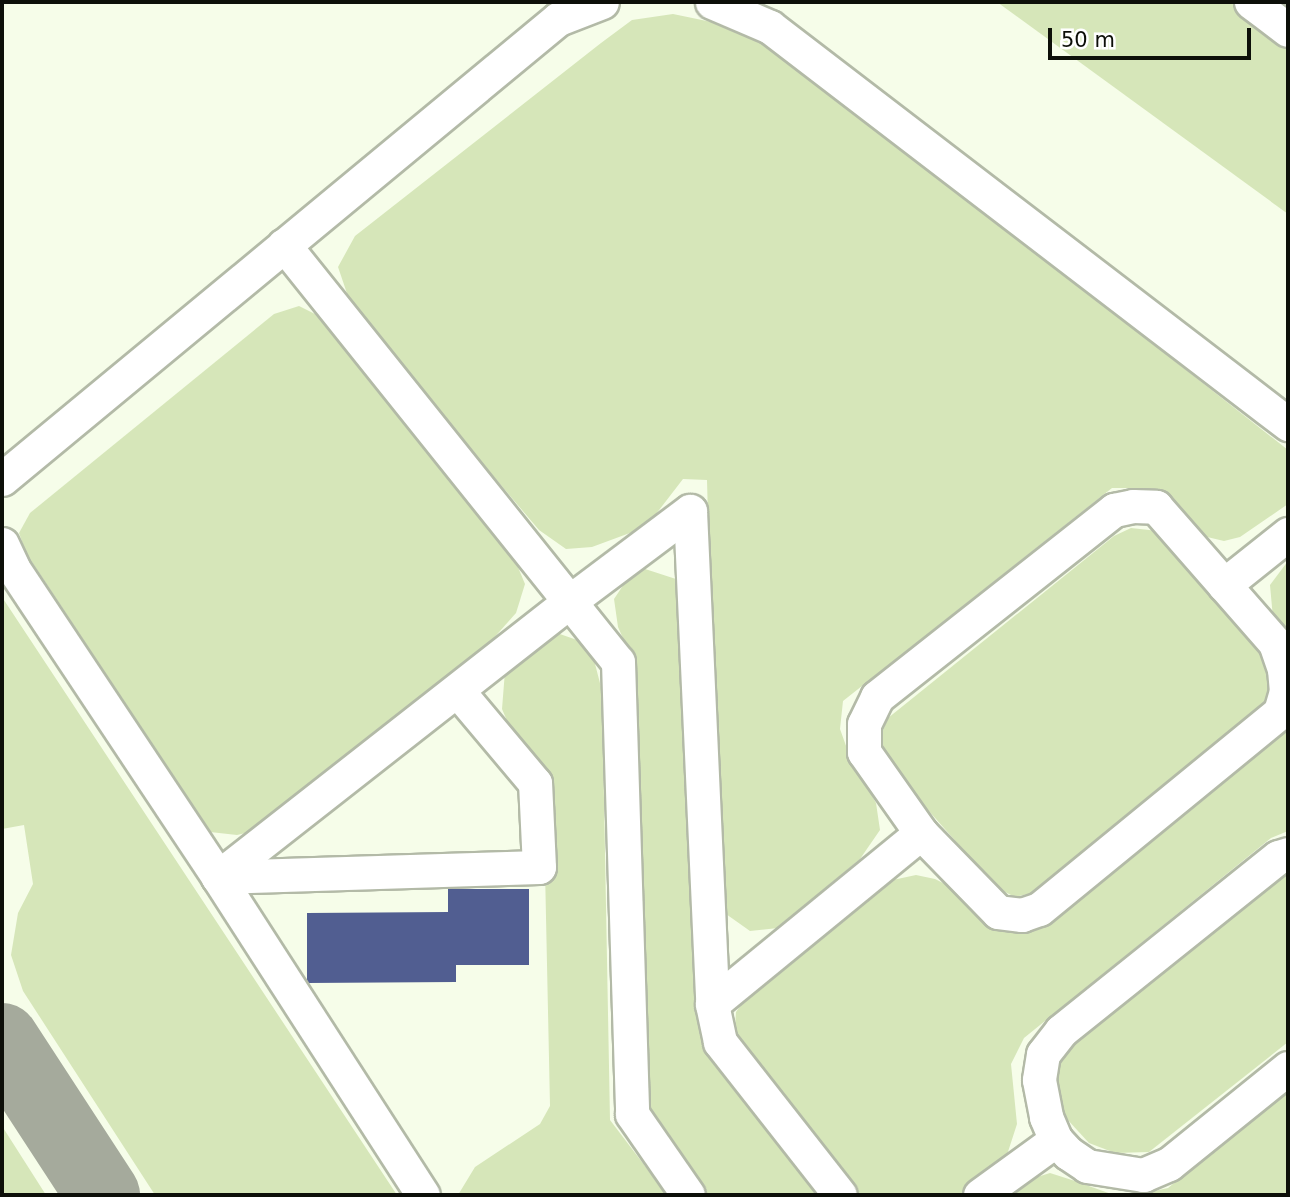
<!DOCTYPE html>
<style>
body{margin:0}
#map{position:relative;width:1290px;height:1197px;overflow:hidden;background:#f6fde9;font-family:"DejaVu Sans",sans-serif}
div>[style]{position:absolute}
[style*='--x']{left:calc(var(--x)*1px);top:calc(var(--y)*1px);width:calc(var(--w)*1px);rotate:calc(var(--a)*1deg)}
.green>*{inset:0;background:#d6e6b9}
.taxiway>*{height:74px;margin:-37px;padding:0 37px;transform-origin:37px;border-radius:37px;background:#a5aa9c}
.building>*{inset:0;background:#515e91}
.roads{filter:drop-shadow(2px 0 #b3baa7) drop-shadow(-2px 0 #b3baa7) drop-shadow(0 2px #b3baa7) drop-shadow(0 -2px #b3baa7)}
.minor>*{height:33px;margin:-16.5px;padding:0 16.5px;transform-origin:16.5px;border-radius:16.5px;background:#fff}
span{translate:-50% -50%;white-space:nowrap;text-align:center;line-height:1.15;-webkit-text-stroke:5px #fff;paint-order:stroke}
.frame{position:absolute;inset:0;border:4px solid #0d0f09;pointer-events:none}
.scale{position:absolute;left:1048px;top:28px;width:203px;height:32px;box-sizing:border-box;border:4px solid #0d0f09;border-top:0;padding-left:9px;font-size:21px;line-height:24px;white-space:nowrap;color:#0d0f09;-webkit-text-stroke:5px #fff;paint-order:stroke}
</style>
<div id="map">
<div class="green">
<div style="clip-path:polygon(997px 2px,1233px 2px,1288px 44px,1288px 214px)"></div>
<div style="clip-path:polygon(673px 14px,755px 31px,1288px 450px,1288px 504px,1240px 537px,1224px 541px,1203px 536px,1161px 493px,1141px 488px,1112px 488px,843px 701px,840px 729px,850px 757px,876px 803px,880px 830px,860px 859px,778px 928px,750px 931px,726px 914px,718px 888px,707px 480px,683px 479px,646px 527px,592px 547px,566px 549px,539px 530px,353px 311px,338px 267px,355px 236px,601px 43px,632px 20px)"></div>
<div style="clip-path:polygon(299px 306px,319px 316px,515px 560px,525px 584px,516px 613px,492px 640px,262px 829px,237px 835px,210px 832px,26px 553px,19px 533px,30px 513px,274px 314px)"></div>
<div style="clip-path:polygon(1131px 528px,1158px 531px,1266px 655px,1272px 682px,1266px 701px,1036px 892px,1015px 897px,997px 888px,890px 767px,880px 738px,888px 718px,1114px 536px)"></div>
<div style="clip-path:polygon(1288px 561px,1288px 630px,1273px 618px,1270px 585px)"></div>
<div style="clip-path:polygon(642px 568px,679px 580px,700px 1034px,822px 1195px,707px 1195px,644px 1112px,630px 654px,618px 627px,614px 599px,626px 581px)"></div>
<div style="clip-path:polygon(2px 597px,397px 1195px,155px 1195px,23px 991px,11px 955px,18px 913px,33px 884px,24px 825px,2px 829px)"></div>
<div style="clip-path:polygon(557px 633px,577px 640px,593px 656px,602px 691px,610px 1120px,667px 1195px,458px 1195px,475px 1167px,540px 1124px,550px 1106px,543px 775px,516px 742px,502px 709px,505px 671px,526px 646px)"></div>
<div style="clip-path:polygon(1288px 728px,1288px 831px,1271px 838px,1024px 1038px,1011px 1064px,1017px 1124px,1005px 1161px,959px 1195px,857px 1195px,734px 1041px,736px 1012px,745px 999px,888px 881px,916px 875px,935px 879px,963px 893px,989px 926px,1014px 932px,1042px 927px)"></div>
<div style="clip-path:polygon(1288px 872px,1288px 1042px,1149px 1152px,1115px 1153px,1089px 1143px,1066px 1118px,1052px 1089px,1062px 1055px)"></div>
<div style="clip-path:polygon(1288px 1088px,1288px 1195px,1136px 1195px,1168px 1188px)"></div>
<div style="clip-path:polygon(2px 1126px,46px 1195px,47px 1195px,2px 1195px)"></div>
<div style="clip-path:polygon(1050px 1173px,1075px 1181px,1114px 1195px,1009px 1195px,1031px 1179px)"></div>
</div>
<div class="taxiway">
<div style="--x:2;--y:1040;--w:185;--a:56.9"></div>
</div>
<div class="building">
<div style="clip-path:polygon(448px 889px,529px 889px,529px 965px,456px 965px,456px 982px,307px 983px,307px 913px,448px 912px)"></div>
</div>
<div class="roads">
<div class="minor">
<div style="--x:712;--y:2;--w:63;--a:23.3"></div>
<div style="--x:770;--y:27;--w:653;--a:37.47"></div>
<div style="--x:1251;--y:2;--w:46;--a:37.1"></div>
<div style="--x:284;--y:245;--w:534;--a:51.31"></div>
<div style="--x:618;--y:662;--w:452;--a:88.2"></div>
<div style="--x:632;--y:1114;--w:98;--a:55.3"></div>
<div style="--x:2;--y:479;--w:722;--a:-39.6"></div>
<div style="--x:558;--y:19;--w:47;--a:-21.1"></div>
<div style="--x:1133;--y:506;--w:23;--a:2"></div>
<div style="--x:1156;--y:507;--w:181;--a:48.8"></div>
<div style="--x:1275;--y:643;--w:28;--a:71"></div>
<div style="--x:1284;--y:669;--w:22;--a:85"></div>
<div style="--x:1286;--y:691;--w:22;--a:106"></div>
<div style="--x:1280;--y:712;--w:311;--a:140.7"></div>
<div style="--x:1039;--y:909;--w:18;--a:161"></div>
<div style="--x:1022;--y:915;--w:24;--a:-173"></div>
<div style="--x:998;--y:912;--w:110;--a:-134.3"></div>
<div style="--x:921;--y:833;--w:99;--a:-125.1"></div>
<div style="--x:864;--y:752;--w:28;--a:-90"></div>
<div style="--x:864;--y:724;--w:30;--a:-64"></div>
<div style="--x:877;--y:697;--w:302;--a:-38.3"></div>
<div style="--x:1114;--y:510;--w:19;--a:-12"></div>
<div style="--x:690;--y:511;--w:493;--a:87.4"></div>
<div style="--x:712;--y:1004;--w:39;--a:78"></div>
<div style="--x:720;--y:1042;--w:194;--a:51.9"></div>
<div style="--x:2;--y:544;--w:26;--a:65"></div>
<div style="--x:13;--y:568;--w:371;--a:56.4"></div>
<div style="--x:218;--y:877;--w:378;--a:57.2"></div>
<div style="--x:1224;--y:585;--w:82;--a:-38.6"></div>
<div style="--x:1288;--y:854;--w:10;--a:163"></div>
<div style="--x:1278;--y:857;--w:278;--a:141.3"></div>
<div style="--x:1061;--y:1031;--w:29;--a:128"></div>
<div style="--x:1043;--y:1054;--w:26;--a:99"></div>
<div style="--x:1039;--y:1080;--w:38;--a:79"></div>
<div style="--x:1046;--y:1117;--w:25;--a:67"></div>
<div style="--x:1056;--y:1140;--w:18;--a:47"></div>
<div style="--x:1068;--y:1153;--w:23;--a:34"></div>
<div style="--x:1087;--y:1166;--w:57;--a:9.1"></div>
<div style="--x:1143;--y:1175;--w:28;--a:-23"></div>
<div style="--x:1169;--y:1164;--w:153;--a:-38.9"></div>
<div style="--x:218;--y:877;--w:447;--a:-38.1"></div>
<div style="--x:570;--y:601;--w:150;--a:-36.9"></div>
<div style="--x:218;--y:877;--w:321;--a:-1.8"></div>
<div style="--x:539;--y:867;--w:84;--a:-92.7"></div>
<div style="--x:535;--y:783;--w:121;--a:-130"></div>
<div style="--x:712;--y:1004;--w:270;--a:-39.3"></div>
<div style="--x:980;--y:1195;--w:94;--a:-35.9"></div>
</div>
</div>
<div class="frame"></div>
<div class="scale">50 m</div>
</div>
